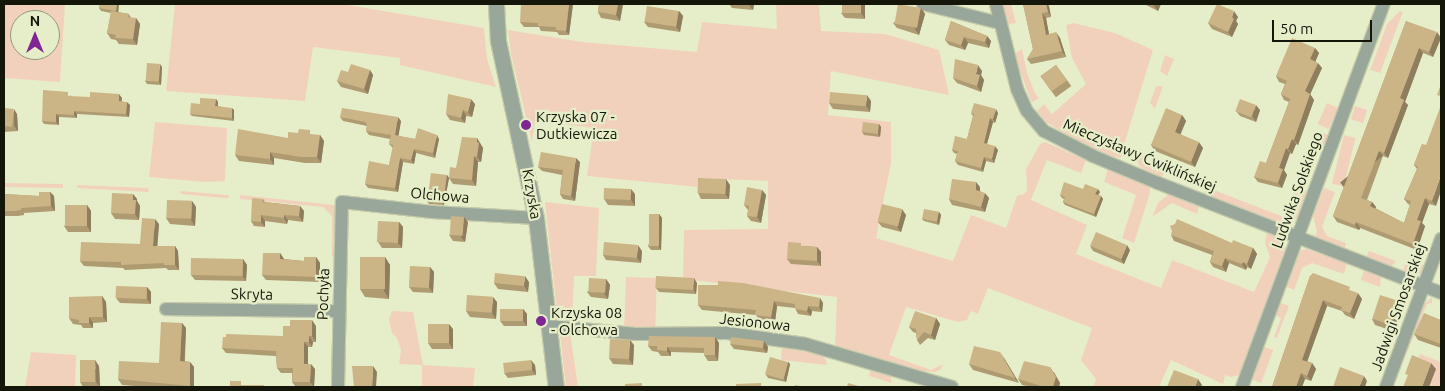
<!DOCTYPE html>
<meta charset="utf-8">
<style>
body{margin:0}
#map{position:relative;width:1445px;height:391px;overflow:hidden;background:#e6eec9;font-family:Ubuntu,sans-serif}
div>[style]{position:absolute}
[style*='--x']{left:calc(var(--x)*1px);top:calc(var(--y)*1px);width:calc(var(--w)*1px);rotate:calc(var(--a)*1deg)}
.green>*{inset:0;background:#f2d1bc;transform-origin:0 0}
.roads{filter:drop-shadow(1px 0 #c4cbaa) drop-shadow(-1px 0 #c4cbaa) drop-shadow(0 1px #c4cbaa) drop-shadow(0 -1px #c4cbaa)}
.minor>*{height:12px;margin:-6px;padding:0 6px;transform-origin:6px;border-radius:6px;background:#99a69a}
.tertiary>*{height:15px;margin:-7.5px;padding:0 7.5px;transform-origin:7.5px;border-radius:7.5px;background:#99a69a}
.wall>*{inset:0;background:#af9b72;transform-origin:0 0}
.shaded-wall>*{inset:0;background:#8e7e5d;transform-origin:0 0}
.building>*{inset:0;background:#cbb485;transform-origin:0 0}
.dots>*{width:14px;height:14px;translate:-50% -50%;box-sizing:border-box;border:2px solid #e6eec9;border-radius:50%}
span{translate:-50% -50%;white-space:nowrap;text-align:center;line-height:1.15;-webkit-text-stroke:4.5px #e6eec9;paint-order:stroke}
.poi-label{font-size:15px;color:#141609}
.left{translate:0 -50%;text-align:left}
.street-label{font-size:15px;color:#141609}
.frame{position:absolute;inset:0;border:5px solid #141609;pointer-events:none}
.north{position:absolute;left:10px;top:10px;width:50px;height:50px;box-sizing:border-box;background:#e6eec9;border:1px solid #92987c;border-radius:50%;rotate:0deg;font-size:14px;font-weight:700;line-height:20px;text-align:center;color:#141609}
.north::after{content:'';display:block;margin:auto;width:18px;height:22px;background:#802694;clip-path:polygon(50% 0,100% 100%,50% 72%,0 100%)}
.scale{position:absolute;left:1272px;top:20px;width:100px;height:22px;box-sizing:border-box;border:2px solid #141609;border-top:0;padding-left:6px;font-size:15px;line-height:18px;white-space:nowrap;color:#141609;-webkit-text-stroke:4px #e6eec9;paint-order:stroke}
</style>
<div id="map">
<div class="green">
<div style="clip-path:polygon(evenodd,4px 4px,65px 4px,60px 82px,4px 78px,4px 4px,20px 20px,50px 20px,50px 50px,20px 50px,20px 20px)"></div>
<div style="clip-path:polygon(175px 4px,342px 4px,484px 28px,487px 59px,496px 87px,400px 65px,400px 58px,313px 47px,305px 101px,166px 91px)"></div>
<div style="clip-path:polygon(776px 4px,819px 4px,821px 31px,885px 34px,939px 50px,949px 95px,831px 71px,828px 115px,891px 122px,891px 163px,876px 238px,953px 261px,971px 215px,1006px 228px,1017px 196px,1024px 194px,1027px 190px,1026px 169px,1040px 144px,1045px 142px,1086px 160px,1081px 173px,1047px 160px,1031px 200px,1087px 225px,1076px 254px,1161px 288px,1172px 260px,1254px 292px,1270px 257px,1265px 243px,1267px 232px,1278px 236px,1283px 241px,1285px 249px,1244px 368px,1239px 375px,1231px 377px,1225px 375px,1223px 384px,1171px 360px,1159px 387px,1093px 387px,1096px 379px,1081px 360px,1092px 328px,988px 288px,978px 314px,971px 311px,967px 320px,958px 322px,906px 307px,889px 355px,931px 370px,943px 364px,940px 370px,934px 372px,924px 371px,835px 348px,837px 297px,683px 279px,684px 230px,768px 229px,768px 181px,698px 178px,697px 187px,587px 176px,594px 128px,535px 121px,532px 142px,511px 54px,508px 30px,582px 42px,697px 52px,702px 22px,777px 29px)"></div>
<div style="clip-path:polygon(1011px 4px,1016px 23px,1007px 24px,1003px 5px)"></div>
<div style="clip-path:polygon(1400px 11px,1403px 12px,1380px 73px,1370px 70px,1387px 24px)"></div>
<div style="clip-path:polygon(1073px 23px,1115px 33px,1153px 50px,1123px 148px,1127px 150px,1120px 158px,1098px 152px,1072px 138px,1046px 122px,1037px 111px,1044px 104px,1052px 114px,1086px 84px,1072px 58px,1066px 25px)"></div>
<div style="clip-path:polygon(1022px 49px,1027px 73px,1035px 93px,1039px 98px,1033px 102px,1031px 101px,1014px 54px)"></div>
<div style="clip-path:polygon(1165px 55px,1174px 59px,1167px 76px,1160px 71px)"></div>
<div style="clip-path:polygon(1156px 86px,1163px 86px,1155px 109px,1150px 103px)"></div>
<div style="left:1327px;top:103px;width:12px;height:23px;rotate:24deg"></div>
<div style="left:1355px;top:106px;width:13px;height:14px;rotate:18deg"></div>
<div style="clip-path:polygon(155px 122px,227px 128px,225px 181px,205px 182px,149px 177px)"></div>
<div style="left:1317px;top:131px;width:12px;height:16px;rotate:20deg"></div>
<div style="left:1344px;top:135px;width:12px;height:50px;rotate:14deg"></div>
<div style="clip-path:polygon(1140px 148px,1147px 162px,1167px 171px,1161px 177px,1140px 167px,1137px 162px)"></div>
<div style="clip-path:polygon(1108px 169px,1149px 185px,1150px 193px,1134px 243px,1122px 238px,1136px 195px,1104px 182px)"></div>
<div style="left:4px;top:183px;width:59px;height:4px;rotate:1deg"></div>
<div style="clip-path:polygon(77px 185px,148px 188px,149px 192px,77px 188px)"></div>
<div style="clip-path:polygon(1297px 186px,1307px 190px,1296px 220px,1286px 226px,1204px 195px,1206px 187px,1286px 218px)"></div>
<div style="clip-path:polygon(1324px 188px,1335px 192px,1322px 227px,1327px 236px,1346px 243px,1344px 251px,1315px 237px,1317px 232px,1313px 216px)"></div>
<div style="left:181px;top:191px;width:48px;height:3px;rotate:5deg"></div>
<div style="clip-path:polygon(1170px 193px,1199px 205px,1197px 214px,1172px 203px,1152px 217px,1158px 203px)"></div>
<div style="clip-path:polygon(240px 195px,334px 205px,337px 212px,336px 254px,332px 257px,332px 216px,323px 207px,240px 199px)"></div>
<div style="clip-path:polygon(545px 202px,599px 208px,596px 276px,574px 276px,572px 325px,558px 321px)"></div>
<div style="clip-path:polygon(1306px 249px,1347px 263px,1344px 274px,1312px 263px,1302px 268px,1294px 290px,1283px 285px,1299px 251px)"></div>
<div style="clip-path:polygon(1369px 251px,1396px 261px,1390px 268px,1366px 258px)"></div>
<div style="clip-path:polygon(1427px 263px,1423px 271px,1419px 274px,1403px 273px,1405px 264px,1416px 268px)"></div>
<div style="clip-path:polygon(1364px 270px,1381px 276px,1380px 287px,1361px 280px)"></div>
<div style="left:626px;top:277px;width:31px;height:54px;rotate:2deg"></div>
<div style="clip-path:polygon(1432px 297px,1432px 303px,1427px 304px,1408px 350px,1407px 347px,1424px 304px)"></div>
<div style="clip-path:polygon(1278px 302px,1289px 306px,1277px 338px,1274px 337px,1281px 318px,1273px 314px)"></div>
<div style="clip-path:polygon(392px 311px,413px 312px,423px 365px,475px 368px,473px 387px,422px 387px,422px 365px,399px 364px,401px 350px,397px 338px,392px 333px,390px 325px,389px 319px)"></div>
<div style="clip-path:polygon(564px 332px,570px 332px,578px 387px,566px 387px,560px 334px)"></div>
<div style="clip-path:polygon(782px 344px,816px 351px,826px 360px,827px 365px,781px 360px)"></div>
<div style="left:1262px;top:346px;width:12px;height:35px;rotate:20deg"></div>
<div style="clip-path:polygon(31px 352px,76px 355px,75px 387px,25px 387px)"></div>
<div style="clip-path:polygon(1420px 354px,1441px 362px,1441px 387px,1407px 387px)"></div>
<div style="clip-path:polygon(871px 369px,890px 374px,892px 383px,869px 376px)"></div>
</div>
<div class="roads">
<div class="minor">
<div style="--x:923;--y:4;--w:79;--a:13.9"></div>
<div style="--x:996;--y:4;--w:88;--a:76.1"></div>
<div style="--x:1017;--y:89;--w:24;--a:66"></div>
<div style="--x:1027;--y:111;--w:26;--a:50"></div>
<div style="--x:1044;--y:131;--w:55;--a:27"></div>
<div style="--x:1093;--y:156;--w:70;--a:22.6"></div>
<div style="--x:1158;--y:183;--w:304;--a:21.2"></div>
<div style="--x:166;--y:309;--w:173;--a:0.7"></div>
<div style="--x:549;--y:326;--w:87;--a:5.3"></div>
<div style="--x:636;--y:334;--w:91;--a:-0.6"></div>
<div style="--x:727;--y:333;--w:79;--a:8"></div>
<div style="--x:805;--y:344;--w:153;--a:16.3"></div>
<div style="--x:338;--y:387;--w:185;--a:-88.8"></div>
<div style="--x:342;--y:202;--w:91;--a:6.3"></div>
<div style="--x:432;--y:212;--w:104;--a:3.3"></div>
<div style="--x:1242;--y:387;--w:408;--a:-69.7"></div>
<div style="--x:1386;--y:387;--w:158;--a:-69.6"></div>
</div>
<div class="tertiary">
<div style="--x:496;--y:4;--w:37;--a:87"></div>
<div style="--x:498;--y:41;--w:181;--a:77.9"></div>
<div style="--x:536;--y:218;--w:170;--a:83.3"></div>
</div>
</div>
<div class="wall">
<div style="clip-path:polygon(100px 4px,119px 4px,118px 12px,129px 14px,131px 18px,136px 18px,140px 24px,137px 45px,119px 44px,116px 40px,111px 39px,107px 33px,111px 13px,101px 11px,99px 8px)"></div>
<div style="clip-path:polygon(573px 4px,569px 35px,559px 35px,557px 32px,541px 31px,539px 27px,524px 27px,520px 22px)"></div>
<div style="clip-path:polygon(599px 4px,623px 4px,620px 21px,601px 18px,598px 12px)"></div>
<div style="clip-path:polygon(729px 4px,754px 4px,753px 10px,732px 8px)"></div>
<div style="clip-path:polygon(865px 4px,865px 19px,845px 18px,841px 13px)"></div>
<div style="clip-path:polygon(1023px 4px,1049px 6px,1051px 17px,1046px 18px,1049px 34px,1060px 38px,1066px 57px,1031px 64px,1027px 59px,1033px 49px)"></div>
<div style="clip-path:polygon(1144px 4px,1161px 4px,1158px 11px)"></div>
<div style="clip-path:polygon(921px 8px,925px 14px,919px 35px,897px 28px,893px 23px)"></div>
<div style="clip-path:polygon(679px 11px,683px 16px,680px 32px,648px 27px,644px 22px)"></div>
<div style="clip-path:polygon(1238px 17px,1236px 21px,1238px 24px,1232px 37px,1212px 29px,1208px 23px)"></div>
<div style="clip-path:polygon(951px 21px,987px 36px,991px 41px,989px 48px,968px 43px,965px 50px,949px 45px,945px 40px)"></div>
<div style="clip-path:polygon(1406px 21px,1441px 38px,1433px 57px,1423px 53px,1405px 102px,1408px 105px,1388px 158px,1383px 156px,1367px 200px,1372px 202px,1376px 207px,1375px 208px,1404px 223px,1410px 205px,1408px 204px,1404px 199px,1417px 169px,1414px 165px,1422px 144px,1436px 206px,1429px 204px,1422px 223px,1425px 226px,1417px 250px,1360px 228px,1359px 230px,1337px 222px,1333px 216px)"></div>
<div style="clip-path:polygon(1315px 48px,1319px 53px,1315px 61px,1322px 68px,1310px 94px,1314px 100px,1298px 145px,1296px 144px,1292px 154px,1290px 153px,1284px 170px,1287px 175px,1282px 188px,1258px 182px,1254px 177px,1266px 163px,1289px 102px,1284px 100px,1281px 94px,1285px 84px,1279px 82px,1276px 76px)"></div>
<div style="left:1056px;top:65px;width:26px;height:19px;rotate:54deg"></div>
<div style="clip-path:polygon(162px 67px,161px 85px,147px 84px,145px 81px)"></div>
<div style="clip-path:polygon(370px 70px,373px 75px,368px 94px,341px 87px,337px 81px,348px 72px)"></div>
<div style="clip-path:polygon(982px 71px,981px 75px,984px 80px,981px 92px,957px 83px,953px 78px)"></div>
<div style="clip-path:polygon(71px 95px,71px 97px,122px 98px,121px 101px,130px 105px,129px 117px,77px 114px,77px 118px,59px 117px,59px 125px,44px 124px,42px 121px)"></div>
<div style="clip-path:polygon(216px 99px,218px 102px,218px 106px,234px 110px,234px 121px,192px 116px,190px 114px,200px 104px)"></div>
<div style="clip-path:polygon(871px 101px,870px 112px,833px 109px,829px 103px)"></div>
<div style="clip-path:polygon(475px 104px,472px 117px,466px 116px,465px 123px,450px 120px,446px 114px)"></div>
<div style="clip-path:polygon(4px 108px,17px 114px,18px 131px,4px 132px)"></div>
<div style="clip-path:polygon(1260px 110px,1256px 122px,1240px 116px,1236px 111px)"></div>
<div style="clip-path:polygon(971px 113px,998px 113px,995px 123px,993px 122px,987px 144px,998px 150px,994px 163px,986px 161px,983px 172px,958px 165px,955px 161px,957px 154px,954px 153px,952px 150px,967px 139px,973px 116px)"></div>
<div style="clip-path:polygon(1182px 115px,1186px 121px,1180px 134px,1203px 148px,1195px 167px,1155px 151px,1151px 145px)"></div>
<div style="clip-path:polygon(340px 117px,401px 121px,398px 136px,415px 139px,439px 139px,435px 158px,416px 153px,414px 164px,403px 162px,398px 192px,368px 188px,365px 184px,389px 165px,393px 148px,389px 144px,390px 139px,369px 135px,366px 131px,367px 126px,343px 121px)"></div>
<div style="clip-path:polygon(879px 124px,881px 127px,880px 137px,864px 135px,862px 132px)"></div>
<div style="clip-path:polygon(313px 135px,320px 135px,324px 141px,321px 163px,305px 163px,274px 158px,274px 165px,239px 161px,235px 155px,288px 138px)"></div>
<div style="clip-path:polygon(477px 138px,483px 148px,481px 162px,478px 162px,476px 186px,453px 184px,449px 178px)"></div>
<div style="clip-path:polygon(580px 162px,575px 201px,563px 199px,560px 194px,562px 175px,542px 171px,538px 167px)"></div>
<div style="clip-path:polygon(447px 175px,449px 178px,444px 205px,429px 204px,427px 201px)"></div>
<div style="clip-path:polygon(730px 185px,729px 199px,701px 199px,698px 193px)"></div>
<div style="clip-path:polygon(980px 187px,980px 191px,989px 198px,985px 212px,952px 205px,949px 199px)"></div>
<div style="clip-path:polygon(1083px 189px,1100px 192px,1098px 195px,1101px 196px,1103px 199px,1096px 217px,1065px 205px,1063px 202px,1064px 199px,1062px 198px,1060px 195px)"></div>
<div style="clip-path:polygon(762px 190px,766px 195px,761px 223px,751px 221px,747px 216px,748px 210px,744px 205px)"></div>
<div style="clip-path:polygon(50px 192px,54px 196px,55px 211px,24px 213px,24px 215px,18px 216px,4px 216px,4px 194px,39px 196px)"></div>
<div style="clip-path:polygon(133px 194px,137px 199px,137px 201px,140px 206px,139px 220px,115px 219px,111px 213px)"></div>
<div style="clip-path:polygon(635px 194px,635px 206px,608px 205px,604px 199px)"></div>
<div style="clip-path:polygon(263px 199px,265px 202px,300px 206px,304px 211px,303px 222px,288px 220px,287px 224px,265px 221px,265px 227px,254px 226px,251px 221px)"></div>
<div style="clip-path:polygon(192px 201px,196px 207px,195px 226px,170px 224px,166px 218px)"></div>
<div style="clip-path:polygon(87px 205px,91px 211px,91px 232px,68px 232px,64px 226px)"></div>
<div style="clip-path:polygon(939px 212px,941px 215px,939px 225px,924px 221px,922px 219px)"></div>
<div style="clip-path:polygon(659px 214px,662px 218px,661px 250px,651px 250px,648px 246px)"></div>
<div style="clip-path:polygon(906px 215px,901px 232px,882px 227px,878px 222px)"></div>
<div style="clip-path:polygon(399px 222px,403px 227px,402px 248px,382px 248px,378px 242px)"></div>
<div style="clip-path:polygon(468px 222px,465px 242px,453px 241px,449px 235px)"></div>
<div style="clip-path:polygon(159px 224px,157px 246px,175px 246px,178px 251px,179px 270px,168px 270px,166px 268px,125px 270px,123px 268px,84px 266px,80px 261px,140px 244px)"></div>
<div style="clip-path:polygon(1171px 235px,1232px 243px,1253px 248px,1257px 254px,1251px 269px,1247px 267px,1246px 270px,1229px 263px,1226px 272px,1213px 267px,1210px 262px,1212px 255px,1174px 241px)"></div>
<div style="clip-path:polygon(803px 246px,817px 247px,821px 252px,821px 266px,791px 264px,787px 259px)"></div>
<div style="clip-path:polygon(1090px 246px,1130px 250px,1124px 264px,1093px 251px)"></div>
<div style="clip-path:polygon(642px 251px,641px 263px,606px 260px,603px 255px)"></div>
<div style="clip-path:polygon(280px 253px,284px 259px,304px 261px,316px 257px,320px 263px,320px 282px,266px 280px,262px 275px)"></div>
<div style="clip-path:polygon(385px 257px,390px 265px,389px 299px,365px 297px,360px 289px)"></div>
<div style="clip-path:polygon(243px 259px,247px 265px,246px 281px,195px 280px,191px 275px)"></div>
<div style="clip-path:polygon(430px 267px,434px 272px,433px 293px,413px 292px,409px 287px)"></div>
<div style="clip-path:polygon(1310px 276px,1354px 292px,1362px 299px,1354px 319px,1345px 315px,1342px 311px,1327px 306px,1307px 361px,1312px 363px,1316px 369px,1311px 381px,1305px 379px,1302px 387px,1272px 387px)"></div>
<div style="clip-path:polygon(606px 279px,610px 285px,608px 299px,591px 297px,587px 292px)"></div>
<div style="clip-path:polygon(529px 282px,528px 292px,498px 289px,494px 283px)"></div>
<div style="clip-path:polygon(697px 283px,696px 294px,659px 292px,656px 288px)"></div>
<div style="clip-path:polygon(147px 287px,151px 292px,151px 304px,120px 303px,116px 298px)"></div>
<div style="clip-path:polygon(102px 296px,106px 302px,107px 322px,93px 323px,93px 328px,83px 328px,81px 325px,73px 324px,69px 318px)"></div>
<div style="clip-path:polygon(820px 298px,823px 303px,822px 312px,812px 311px,811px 316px,798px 314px,795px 308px,777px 306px,775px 322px,759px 320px,756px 315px,702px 310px,698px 305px)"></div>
<div style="clip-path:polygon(497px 302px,496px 319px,470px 317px,466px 311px)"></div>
<div style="clip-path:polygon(1402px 307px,1393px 331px,1375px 325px,1372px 319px)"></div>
<div style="clip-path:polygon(523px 309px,527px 314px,527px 326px,504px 326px,500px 321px)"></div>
<div style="clip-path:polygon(936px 318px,940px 324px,935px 340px,928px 338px,920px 345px,917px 340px,916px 333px,913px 332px,909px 327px)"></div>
<div style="clip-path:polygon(1441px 320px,1441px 348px,1418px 340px,1414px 334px)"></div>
<div style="clip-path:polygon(182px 323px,186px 328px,185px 361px,190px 362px,194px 367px,194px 387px,146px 387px,122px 385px,118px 379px,159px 363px)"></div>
<div style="clip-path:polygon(316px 326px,316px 342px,313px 342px,312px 347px,308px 347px,308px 364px,315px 369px,314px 387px,296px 387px,292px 382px,292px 373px,281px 373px,277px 368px,276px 356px,226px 353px,222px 348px,283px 336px)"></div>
<div style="clip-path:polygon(453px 329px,453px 349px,432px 349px,428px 343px)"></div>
<div style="clip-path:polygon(715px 337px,719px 343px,718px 361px,708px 361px,704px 355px,704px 353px,671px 352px,671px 356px,661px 356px,658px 352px,652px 351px,648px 346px)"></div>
<div style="clip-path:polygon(764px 341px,768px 347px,767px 353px,734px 349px,730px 344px)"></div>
<div style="clip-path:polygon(634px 345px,633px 365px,613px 364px,609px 358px)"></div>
<div style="clip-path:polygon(1004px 358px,1019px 383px,973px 370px,969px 364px)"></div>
<div style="clip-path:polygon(788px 362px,790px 364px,786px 382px,768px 378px,766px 375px)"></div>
<div style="clip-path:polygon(535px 365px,536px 375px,508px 378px,504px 373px)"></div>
<div style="clip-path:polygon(99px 366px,100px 387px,83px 387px,80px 382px)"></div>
<div style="clip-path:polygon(1054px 372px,1060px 383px,1059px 387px,1031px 387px,1022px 385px,1018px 379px)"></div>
</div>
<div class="shaded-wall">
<div style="clip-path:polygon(117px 4px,119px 4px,118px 14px,116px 11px)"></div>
<div style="clip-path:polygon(569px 4px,573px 4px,569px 35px,566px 31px)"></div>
<div style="clip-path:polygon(618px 4px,623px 4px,620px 21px,616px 15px)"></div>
<div style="clip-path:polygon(749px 4px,754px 4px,753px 10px,749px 5px)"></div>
<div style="clip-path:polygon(861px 4px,865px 4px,865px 19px,861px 13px)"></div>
<div style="clip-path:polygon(1046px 4px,1048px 4px,1049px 6px,1051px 17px,1048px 12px)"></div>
<div style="clip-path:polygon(1155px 4px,1161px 4px,1158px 11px,1154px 6px)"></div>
<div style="clip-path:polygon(921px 8px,925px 14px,919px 35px,915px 29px)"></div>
<div style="clip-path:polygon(679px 11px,683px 16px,680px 32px,676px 27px)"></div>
<div style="clip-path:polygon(1234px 11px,1238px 17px,1236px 21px,1238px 24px,1232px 37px,1228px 32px,1232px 17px)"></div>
<div style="clip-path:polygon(1042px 13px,1046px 18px,1050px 40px,1046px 35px)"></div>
<div style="clip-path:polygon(136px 18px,140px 24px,137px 45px,133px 39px)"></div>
<div style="clip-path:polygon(1056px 32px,1060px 38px,1066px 57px,1062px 51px)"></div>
<div style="clip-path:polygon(1437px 32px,1441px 38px,1433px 57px,1429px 52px)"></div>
<div style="clip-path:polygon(987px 36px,991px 41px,989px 48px,985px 42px)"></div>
<div style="clip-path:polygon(964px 37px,968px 43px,965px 50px,961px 45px)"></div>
<div style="clip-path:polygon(1315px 48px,1319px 53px,1314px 65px,1310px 59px)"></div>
<div style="clip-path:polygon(1419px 48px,1423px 53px,1405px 102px,1408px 105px,1388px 158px,1384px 153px,1400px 98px)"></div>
<div style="clip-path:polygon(1318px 63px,1322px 68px,1309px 97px,1305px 91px)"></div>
<div style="clip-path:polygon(160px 64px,162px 67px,161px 85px,159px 82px)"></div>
<div style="clip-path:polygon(978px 65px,982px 71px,981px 75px,984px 80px,981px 92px,977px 86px,976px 74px)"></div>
<div style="clip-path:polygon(370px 70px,373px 75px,368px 94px,364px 89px)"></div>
<div style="clip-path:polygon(119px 94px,122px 98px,121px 105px,119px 101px)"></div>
<div style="clip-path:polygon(1310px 94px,1314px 100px,1298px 145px,1294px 140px)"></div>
<div style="clip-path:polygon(867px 95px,871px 101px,870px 112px,866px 106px)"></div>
<div style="clip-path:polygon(216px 99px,218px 102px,217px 109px,215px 106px)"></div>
<div style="clip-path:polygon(471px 99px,475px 104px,472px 117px,468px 112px)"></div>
<div style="clip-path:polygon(127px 102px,130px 105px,129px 117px,126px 114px)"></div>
<div style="clip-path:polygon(1256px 105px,1260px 110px,1256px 122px,1252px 116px)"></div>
<div style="clip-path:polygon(232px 108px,234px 110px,234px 121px,232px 118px)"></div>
<div style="clip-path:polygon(14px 109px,17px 114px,18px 131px,14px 126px)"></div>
<div style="clip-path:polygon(996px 109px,998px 113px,995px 123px,993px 119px)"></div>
<div style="clip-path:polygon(463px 110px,466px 116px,465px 123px,461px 118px)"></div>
<div style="clip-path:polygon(74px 111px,77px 114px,77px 118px,74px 115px)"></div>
<div style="clip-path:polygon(56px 114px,59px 117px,59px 125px,56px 122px)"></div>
<div style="clip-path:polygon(1182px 115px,1186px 121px,1179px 138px,1175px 132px)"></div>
<div style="clip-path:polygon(398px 117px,401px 121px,398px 139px,395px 135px)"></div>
<div style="clip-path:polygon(990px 118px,993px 122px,986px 147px,984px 143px)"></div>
<div style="clip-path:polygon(879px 124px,881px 127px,880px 137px,878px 134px)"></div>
<div style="clip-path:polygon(320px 135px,324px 141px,321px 163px,317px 157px)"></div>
<div style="clip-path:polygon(437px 135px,439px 139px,435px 158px,433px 153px)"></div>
<div style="clip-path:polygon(477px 138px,483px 148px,481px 162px,477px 157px)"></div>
<div style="clip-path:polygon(1292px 139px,1296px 144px,1292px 154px,1288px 149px)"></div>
<div style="clip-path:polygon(1199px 142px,1203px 148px,1195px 167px,1191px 162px)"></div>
<div style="clip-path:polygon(995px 146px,998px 150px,994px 163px,992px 159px)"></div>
<div style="clip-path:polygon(1286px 148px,1290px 153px,1284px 170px,1287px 175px,1282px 188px,1278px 183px,1279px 168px)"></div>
<div style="clip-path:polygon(414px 149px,416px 153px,414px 164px,411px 160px)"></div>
<div style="left:1379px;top:151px;width:6px;height:50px;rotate:51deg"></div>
<div style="clip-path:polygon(270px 152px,274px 158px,274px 165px,270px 159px)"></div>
<div style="clip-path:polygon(474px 156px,478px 162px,476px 186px,472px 180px)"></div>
<div style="clip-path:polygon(984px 157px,986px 161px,983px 172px,981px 168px)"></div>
<div style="clip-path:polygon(400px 158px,403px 162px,398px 192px,395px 188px)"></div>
<div style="clip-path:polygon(576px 158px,580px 162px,575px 201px,571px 196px)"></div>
<div style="clip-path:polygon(447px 175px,449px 178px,444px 205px,442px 202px)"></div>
<div style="clip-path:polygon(1441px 175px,1441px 191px,1436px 206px,1432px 201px)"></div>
<div style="clip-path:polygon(726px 179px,730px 185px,729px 199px,725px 194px)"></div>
<div style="clip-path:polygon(976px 182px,980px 187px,980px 196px,976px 190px)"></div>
<div style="clip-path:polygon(631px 189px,635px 194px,635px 206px,631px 200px)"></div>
<div style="clip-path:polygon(1098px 189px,1100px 192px,1097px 197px,1095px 194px)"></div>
<div style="clip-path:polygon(762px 190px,766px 195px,761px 223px,757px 217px)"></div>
<div style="clip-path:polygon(50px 192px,54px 196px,55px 211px,51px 206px)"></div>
<div style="clip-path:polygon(985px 193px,989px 198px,985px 212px,981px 207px)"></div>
<div style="clip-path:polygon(133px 194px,137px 199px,137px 201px,140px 206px,139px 220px,135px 214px,133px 200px)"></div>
<div style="clip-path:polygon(1101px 196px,1103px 199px,1096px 217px,1094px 214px)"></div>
<div style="clip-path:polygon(1425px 198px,1429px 204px,1422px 223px,1425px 226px,1417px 250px,1413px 244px,1417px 220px)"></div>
<div style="clip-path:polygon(192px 201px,196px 207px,195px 226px,191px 220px)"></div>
<div style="clip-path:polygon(1372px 202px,1376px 207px,1374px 211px,1370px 206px)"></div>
<div style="clip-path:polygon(87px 205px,91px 211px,91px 232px,87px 226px)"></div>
<div style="clip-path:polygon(300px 206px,304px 211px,303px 222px,299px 216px)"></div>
<div style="clip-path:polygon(902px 209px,906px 215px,901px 232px,897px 227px)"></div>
<div style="clip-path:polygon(939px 212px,941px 215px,939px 225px,937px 222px)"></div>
<div style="clip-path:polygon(659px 214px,662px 218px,661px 250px,658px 246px)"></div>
<div style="clip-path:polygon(261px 215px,265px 221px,265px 227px,261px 222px)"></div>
<div style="clip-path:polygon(284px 215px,288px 220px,287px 224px,284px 218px)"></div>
<div style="clip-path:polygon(464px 217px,468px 222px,465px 242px,461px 237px)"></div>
<div style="clip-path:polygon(155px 219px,159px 224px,157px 251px,153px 246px)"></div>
<div style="clip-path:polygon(399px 222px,403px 227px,402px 248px,398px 243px)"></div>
<div style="clip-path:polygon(1356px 222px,1360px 228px,1359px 230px,1355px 225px)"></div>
<div style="clip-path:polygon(638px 245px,642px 251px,641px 263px,637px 258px)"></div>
<div style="clip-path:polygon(1127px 245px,1130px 250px,1124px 264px,1121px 259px)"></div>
<div style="clip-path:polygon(175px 246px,178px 251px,179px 270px,175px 265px)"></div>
<div style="clip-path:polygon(817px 247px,821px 252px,821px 266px,817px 261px)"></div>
<div style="clip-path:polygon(1253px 248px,1257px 254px,1251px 269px,1247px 264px)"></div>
<div style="clip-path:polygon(280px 253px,284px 259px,284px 265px,280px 259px)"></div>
<div style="clip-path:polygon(316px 257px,320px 263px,320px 282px,316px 277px)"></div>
<div style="clip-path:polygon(385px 257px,390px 265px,389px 299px,384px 291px)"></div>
<div style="clip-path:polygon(1225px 258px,1229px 263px,1226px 272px,1222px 266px)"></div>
<div style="clip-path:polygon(243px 259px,247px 265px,246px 281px,242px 275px)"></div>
<div style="clip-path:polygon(1243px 262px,1247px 267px,1246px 270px,1242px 264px)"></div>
<div style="clip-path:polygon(430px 267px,434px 272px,433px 293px,429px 287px)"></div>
<div style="clip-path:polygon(525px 276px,529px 282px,528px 292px,524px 286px)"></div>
<div style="clip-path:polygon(694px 278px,697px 283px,696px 294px,693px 289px)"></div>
<div style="clip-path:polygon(606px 279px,610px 285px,608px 299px,604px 293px)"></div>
<div style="clip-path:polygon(147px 287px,151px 292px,151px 304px,147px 299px)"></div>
<div style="clip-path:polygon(1358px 293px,1362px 299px,1354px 319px,1350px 313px)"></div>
<div style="clip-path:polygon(102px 296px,106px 302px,107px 322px,103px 317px)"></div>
<div style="clip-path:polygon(493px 297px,497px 302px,496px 319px,492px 313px)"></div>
<div style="clip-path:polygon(820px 298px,823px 303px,822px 312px,819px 307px)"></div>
<div style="clip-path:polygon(1323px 300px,1327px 306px,1306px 365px,1302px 360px)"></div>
<div style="clip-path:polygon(774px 301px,777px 306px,775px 322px,771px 317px)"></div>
<div style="clip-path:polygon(1398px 301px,1402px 307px,1393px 331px,1389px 326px)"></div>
<div style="clip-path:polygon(808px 306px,812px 311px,811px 316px,807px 311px)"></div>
<div style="clip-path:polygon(523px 309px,527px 314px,527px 326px,523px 321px)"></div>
<div style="clip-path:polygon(89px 317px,93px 323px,93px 328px,89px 323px)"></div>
<div style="clip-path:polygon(936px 318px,940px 324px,935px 340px,931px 335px)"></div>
<div style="clip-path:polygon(312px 320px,316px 326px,316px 342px,312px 336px)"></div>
<div style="clip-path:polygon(182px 323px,186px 328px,184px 367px,180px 361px)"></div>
<div style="clip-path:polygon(449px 324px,453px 329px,453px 349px,449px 343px)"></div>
<div style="clip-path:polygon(309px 336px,313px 342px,312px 347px,309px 342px)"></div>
<div style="clip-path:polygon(715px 337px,719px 343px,718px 361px,715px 355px)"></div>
<div style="clip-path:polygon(630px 340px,634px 345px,633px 365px,629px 359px)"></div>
<div style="clip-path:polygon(764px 341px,768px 347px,767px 353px,763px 348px)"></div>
<div style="clip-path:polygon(304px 342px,308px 347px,308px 369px,304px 364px)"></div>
<div style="clip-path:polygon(667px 347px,671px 352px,671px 356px,667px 351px)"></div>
<div style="clip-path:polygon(1000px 352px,1004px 358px,1019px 383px,1015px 378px)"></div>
<div style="clip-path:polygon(95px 360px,99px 366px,100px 387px,96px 382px)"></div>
<div style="clip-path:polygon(531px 360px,535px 365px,536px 375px,532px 370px)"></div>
<div style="clip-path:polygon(190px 362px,194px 367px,194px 387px,190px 387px)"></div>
<div style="clip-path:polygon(788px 362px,790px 364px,786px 382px,784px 379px)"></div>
<div style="clip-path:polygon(1312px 363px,1316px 369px,1311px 381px,1307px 376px)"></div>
<div style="clip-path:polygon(1431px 363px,1436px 369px,1429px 387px,1422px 387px)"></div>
<div style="clip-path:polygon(311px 364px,315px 369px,314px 387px,310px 382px)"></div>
<div style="clip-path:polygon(373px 366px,377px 372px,376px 387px,372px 387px)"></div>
<div style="clip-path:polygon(1050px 367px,1060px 383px,1059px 387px,1053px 387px)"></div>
<div style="clip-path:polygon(1301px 373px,1305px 379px,1302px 387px,1296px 387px)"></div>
<div style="clip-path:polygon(1364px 376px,1367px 381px,1365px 387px,1359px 387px)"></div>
<div style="clip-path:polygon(1198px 379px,1202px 385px,1201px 387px,1195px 387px)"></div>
</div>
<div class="building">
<div style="clip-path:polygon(100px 4px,117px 4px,116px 11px,99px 8px)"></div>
<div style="clip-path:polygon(521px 4px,569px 4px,566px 31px,556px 30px,556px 27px,538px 26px,538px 23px,520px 22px)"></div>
<div style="clip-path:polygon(599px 4px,618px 4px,616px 15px,598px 12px)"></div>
<div style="left:842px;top:4px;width:19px;height:9px"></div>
<div style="left:898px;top:4px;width:23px;height:20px;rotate:10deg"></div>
<div style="clip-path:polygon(1023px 4px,1046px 4px,1048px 12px,1042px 13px,1046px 35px,1056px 32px,1062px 51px,1027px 59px,1033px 49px)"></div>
<div style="clip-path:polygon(1217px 4px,1234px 11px,1232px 17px,1234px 19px,1228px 32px,1208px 23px)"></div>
<div style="left:647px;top:6px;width:32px;height:16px;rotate:9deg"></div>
<div style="clip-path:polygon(111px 11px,129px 14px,128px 17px,136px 18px,133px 39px,115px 38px,116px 35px,107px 33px)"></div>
<div style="clip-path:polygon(951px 21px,987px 36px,985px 42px,964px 37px,961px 45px,945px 40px)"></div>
<div style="clip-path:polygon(1406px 21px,1437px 32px,1429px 52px,1419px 48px,1400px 98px,1404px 100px,1384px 153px,1379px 151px,1361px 198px,1372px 202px,1370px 206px,1404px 223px,1411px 201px,1404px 199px,1418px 167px,1414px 165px,1422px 144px,1426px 145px,1441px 105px,1441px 175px,1432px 201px,1425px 198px,1417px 220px,1421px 221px,1413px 244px,1356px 222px,1355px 225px,1333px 216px)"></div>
<div style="clip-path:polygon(1292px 38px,1315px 48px,1310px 59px,1318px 63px,1305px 91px,1310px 94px,1294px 140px,1292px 139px,1288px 149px,1286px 148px,1279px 168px,1283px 169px,1278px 183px,1254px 177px,1260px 161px,1266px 163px,1290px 99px,1281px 94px,1287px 81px,1276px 76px)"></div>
<div style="clip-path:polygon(955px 59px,978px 65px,976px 74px,980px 75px,977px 86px,953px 78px)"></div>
<div style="left:147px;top:63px;width:13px;height:18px;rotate:4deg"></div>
<div style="clip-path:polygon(351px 64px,370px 70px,364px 89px,337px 81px,341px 70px,348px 72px)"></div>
<div style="left:1056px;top:65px;width:19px;height:19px;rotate:55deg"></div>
<div style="clip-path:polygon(1441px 84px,1441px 96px,1437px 95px)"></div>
<div style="clip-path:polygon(43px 90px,68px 92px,68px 96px,90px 97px,90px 92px,119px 94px,119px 101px,127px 102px,126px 114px,74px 111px,74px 115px,56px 114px,56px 122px,42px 121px)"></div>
<div style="left:830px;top:92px;width:37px;height:11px;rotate:5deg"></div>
<div style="clip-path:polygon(448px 94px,471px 99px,468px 112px,463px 110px,461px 118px,446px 114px)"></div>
<div style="clip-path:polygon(200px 98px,216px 99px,215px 106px,232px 108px,232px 118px,190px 114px,191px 103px,200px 104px)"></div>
<div style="left:1240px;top:99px;width:17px;height:13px;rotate:21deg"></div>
<div style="clip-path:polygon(974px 103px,996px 109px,993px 119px,990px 118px,984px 143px,995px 146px,992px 159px,984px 157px,981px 168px,955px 161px,958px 151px,952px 150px,955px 136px,967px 139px,974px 114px,971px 113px)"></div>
<div style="left:4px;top:108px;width:10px;height:18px;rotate:6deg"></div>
<div style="clip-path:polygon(342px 108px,398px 117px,395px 135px,415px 139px,418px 128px,437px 135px,433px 153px,414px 149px,411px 160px,400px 158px,395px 188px,365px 184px,369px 161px,389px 165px,393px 145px,389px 144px,391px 135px,366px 131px,367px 124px,365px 122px,340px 117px)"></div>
<div style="clip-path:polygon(1166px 108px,1182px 115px,1175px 132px,1199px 142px,1191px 162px,1151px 145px)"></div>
<div style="left:863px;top:122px;width:16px;height:10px;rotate:7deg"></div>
<div style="clip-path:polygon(238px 129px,288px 138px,288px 132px,298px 133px,299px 129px,310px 130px,310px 134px,320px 135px,317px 157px,301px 157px,270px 152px,270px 159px,235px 155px)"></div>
<div style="clip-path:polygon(462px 137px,477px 138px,477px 142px,479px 143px,477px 157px,474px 156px,472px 180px,449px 178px,450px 167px,456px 168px)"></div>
<div style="clip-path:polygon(541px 152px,576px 158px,571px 196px,560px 194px,563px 170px,538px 167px)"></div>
<div style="left:431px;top:173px;width:16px;height:28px;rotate:7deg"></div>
<div style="left:698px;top:178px;width:28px;height:15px;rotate:2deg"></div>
<div style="clip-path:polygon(952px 179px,976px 182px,976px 190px,985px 193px,981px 207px,949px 199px)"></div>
<div style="clip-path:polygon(1064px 182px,1083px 189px,1085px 184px,1098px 189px,1095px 194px,1101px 196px,1094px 214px,1063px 202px,1065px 197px,1060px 195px)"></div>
<div style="clip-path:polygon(747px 187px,762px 190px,757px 217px,747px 216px,749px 206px,744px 205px)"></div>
<div style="left:604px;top:188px;width:27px;height:11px;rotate:2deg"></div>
<div style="clip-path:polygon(39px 192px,50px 192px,51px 206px,21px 208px,21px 210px,14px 211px,4px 211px,4px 194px,39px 196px)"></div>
<div style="clip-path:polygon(112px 193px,133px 194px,133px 200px,136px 200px,135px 214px,111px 213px)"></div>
<div style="clip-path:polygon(252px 198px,263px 199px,262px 202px,300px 206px,299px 216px,284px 215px,284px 218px,261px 215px,261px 222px,251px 221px)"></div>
<div style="left:167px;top:200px;width:25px;height:18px;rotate:2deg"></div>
<div style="left:882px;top:204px;width:21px;height:18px;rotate:14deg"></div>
<div style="left:65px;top:205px;width:22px;height:21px"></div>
<div style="left:924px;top:209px;width:15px;height:10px;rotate:11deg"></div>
<div style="left:649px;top:214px;width:10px;height:32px"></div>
<div style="left:451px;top:216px;width:13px;height:19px;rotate:4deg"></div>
<div style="clip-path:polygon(142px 218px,155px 219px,153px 246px,175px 246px,175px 265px,164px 265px,164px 263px,121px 265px,121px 262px,80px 261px,81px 242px,140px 244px)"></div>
<div style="clip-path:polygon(1177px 219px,1232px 243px,1233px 240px,1253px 248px,1247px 264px,1243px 262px,1242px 264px,1225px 258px,1222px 266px,1210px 262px,1214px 251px,1171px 235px,1172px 231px,1170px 226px,1175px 224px)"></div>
<div style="left:378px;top:221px;width:21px;height:21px;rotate:3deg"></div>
<div style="left:1096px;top:232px;width:34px;height:15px;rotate:23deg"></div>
<div style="left:604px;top:242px;width:34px;height:13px;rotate:5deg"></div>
<div style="clip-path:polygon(788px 242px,801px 243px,801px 246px,817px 247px,817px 261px,787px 259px)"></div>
<div style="clip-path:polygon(263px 253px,280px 253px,280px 259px,304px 261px,304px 257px,316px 257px,316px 277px,262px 275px)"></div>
<div style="left:360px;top:257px;width:25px;height:32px"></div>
<div style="left:191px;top:258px;width:52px;height:17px;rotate:1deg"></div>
<div style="left:410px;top:266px;width:20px;height:21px;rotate:3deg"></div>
<div style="left:495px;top:273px;width:30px;height:10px;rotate:6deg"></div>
<div style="clip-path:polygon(1313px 273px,1350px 287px,1349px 290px,1358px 293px,1350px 313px,1341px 310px,1342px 307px,1323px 300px,1302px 360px,1312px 363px,1307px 376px,1301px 373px,1296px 387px,1272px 387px,1310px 276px)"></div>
<div style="left:656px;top:276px;width:38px;height:12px;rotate:3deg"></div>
<div style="left:589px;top:278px;width:17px;height:14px;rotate:3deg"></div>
<div style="clip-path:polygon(718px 281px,743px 283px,820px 298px,819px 307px,808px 306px,807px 311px,795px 309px,795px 304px,774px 301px,771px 317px,755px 315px,756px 310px,698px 305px,698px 285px,718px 285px)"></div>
<div style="left:116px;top:286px;width:31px;height:12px;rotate:2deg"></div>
<div style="left:467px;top:295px;width:26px;height:16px;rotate:4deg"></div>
<div style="left:1380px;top:295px;width:19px;height:25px;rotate:18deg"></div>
<div style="clip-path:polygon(102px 296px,103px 317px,89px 317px,89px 323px,79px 323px,79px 320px,69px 318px,69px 297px)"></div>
<div style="left:500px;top:309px;width:23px;height:12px"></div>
<div style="clip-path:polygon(915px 311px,936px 318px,931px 335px,924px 332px,917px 340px,916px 329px,909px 327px)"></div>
<div style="clip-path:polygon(1424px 313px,1441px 320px,1441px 344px,1414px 334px)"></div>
<div style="clip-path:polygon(290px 320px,312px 320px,312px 336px,309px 336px,309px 342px,304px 342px,304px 364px,311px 364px,310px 382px,292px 382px,293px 368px,277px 368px,276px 351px,222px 348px,223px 337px,226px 337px,226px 334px,283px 336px,283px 326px,290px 326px)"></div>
<div style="clip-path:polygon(161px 322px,182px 323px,180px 361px,190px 362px,190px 386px,118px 379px,119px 361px,159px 363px)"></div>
<div style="left:428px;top:324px;width:21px;height:19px"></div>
<div style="clip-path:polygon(649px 336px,715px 337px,715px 355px,704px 355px,704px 348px,667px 347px,667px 351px,657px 350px,657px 346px,648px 346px)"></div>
<div style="left:731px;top:337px;width:33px;height:7px;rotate:7deg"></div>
<div style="left:610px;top:339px;width:20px;height:19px;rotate:3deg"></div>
<div style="clip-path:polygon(974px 346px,1000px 352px,1015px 378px,969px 364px)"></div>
<div style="clip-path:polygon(1412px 355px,1431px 363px,1422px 387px,1403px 387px,1408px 375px,1405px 374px)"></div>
<div style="left:770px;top:357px;width:19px;height:18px;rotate:16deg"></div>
<div style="left:80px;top:360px;width:15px;height:22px"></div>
<div style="left:531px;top:360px;width:10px;height:28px;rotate:84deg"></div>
<div style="clip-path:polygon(1024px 361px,1050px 367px,1056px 377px,1053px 387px,1045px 387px,1018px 379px)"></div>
<div style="clip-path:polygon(352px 366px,373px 366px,372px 387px,354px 387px)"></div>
<div style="clip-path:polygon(1340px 367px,1364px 376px,1359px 387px,1333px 387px)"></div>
<div style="clip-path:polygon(1174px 370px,1198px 379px,1195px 387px,1167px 387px)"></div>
<div style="clip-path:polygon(230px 381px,241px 381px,241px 385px,264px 385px,264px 387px,230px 387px)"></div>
<div style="clip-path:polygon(642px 383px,642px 387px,625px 387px,625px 384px)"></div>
<div style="clip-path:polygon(761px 383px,761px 387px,736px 387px,736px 384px)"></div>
<div style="clip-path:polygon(848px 383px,862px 387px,847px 387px)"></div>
<div style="clip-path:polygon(795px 385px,806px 387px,795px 387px)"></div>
</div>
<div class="dots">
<div style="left:526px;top:125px;background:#802694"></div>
<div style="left:541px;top:321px;background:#802694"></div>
</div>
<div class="poi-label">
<span class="left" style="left:536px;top:125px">Krzyska 07 -<br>Dutkiewicza</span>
<span class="left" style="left:551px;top:321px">Krzyska 08<br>- Olchowa</span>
</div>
<div class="street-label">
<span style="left:1140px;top:155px;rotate:23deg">Mieczysławy Ćwiklińskiej</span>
<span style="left:1297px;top:190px;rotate:-70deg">Ludwika Solskiego</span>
<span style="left:532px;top:194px;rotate:80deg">Krzyska</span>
<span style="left:440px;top:195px;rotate:5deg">Olchowa</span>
<span style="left:252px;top:294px;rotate:1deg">Skryta</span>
<span style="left:323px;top:294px;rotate:-88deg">Pochyła</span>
<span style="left:1398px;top:307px;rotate:-70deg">Jadwigi Smosarskiej</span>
<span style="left:755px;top:322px;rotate:6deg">Jesionowa</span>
</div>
<div class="frame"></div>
<div class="north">N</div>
<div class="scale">50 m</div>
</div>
